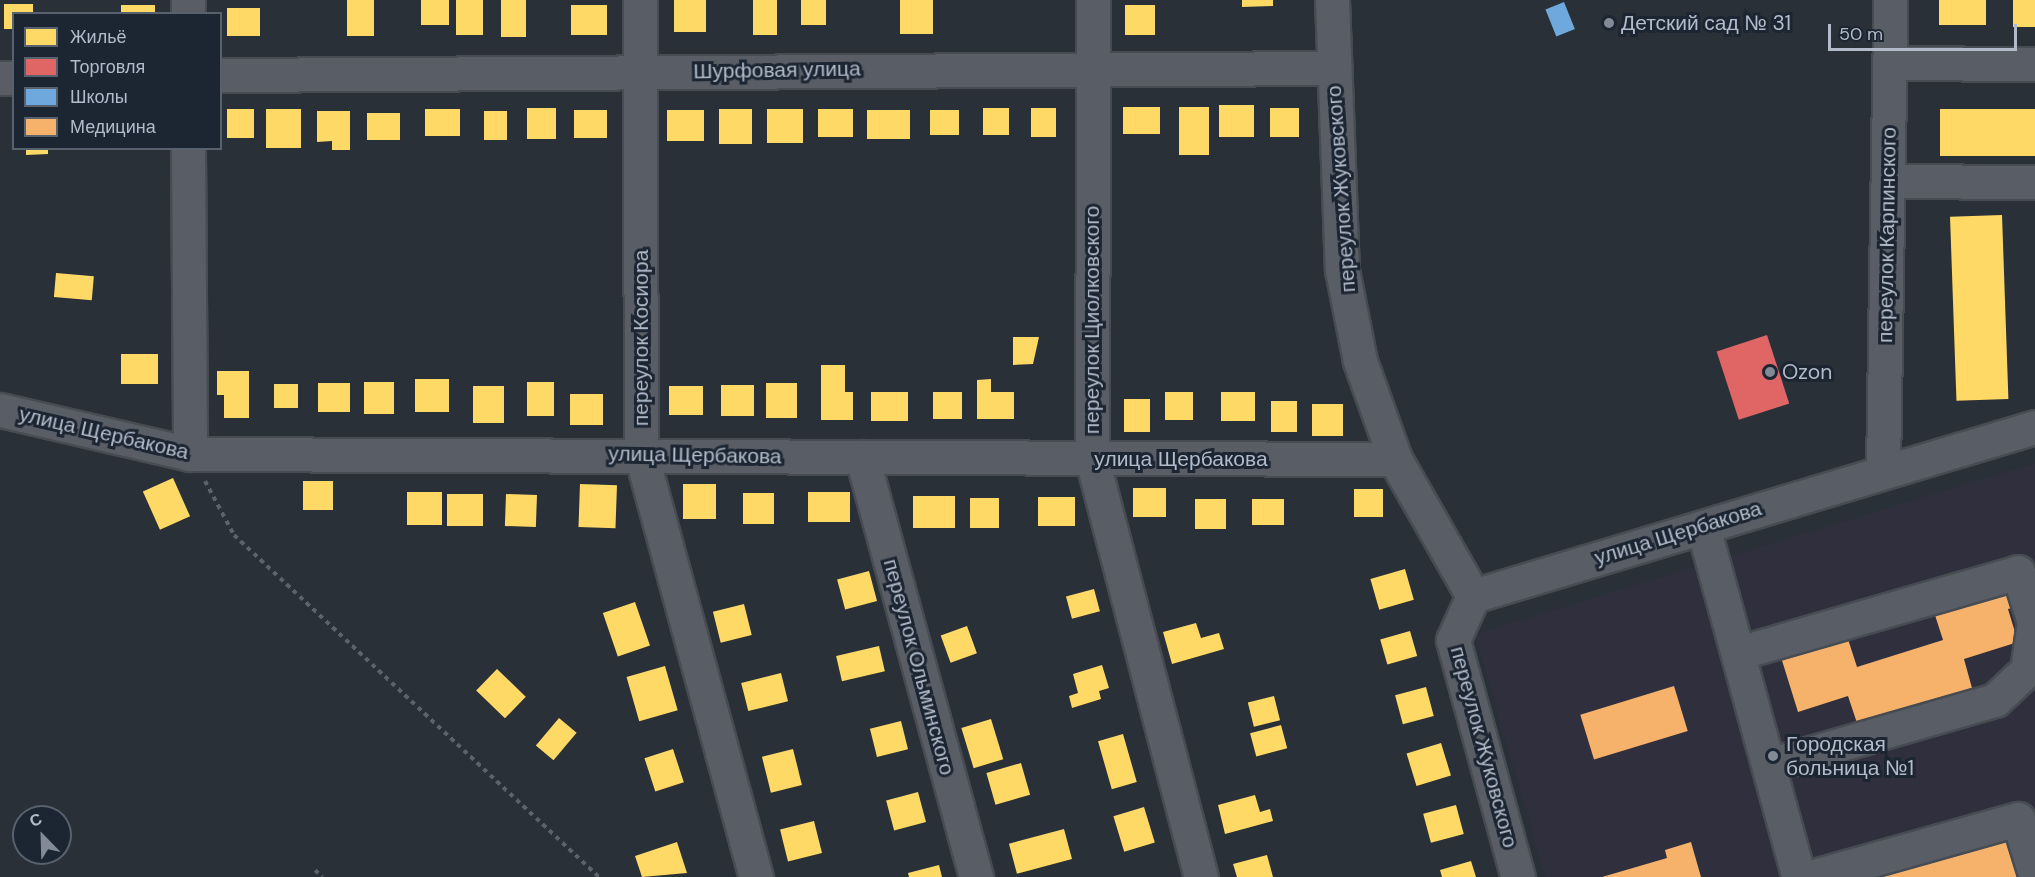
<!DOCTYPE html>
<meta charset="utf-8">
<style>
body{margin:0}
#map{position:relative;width:2035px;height:877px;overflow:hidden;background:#293037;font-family:"DM Sans",sans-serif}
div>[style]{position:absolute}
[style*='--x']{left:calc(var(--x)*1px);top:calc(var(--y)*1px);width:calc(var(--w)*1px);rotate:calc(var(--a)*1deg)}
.medical>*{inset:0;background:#302f3d}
.homes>*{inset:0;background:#ffd966;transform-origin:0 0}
.shops>*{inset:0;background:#e06666;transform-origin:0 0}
.schools>*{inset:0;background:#6fa8dc;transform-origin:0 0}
.health>*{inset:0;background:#f6b26b;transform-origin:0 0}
.path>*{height:4px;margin-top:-2px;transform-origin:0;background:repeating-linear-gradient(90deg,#5c6269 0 4.5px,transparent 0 9px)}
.roads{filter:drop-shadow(2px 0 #474c52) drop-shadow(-2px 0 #474c52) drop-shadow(0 2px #474c52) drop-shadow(0 -2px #474c52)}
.minor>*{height:33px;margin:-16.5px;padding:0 16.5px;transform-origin:16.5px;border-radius:16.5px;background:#595d65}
.dots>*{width:16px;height:16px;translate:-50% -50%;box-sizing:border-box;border:3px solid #1c2532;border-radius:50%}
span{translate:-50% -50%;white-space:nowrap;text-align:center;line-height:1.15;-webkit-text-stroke:6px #1c2532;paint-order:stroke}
.poi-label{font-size:21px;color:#b2bbc9}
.left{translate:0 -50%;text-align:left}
.street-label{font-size:21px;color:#b2bbc9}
.legend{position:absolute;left:12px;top:12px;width:210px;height:138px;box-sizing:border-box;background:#1c2532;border:2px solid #58616e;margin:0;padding:8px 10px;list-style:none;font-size:18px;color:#b2bbc9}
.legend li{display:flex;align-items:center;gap:12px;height:30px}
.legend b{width:30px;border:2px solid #58616e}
.north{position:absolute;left:12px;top:805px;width:60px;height:60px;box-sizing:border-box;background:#1c2532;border:2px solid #58616e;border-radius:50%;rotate:337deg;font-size:16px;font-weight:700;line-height:24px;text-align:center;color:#b2bbc9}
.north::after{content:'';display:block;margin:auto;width:21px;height:27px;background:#828a96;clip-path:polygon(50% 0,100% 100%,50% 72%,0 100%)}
.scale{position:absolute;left:1828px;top:24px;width:189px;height:27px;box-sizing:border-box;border:3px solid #b2bbc9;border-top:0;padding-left:8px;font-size:18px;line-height:21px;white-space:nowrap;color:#b2bbc9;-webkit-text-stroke:4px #1c2532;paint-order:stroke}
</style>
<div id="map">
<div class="medical">
<div style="clip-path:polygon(2035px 463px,2035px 877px,1545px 877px,1475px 634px)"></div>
</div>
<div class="homes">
<div style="left:347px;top:0;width:27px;height:36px"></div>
<div style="left:421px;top:0;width:28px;height:25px"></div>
<div style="left:456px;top:0;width:27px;height:35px"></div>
<div style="left:501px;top:0;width:25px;height:37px"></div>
<div style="left:674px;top:0;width:32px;height:32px"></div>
<div style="left:753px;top:0;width:24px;height:35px"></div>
<div style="left:801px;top:0;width:25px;height:25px"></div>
<div style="left:900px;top:0;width:33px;height:34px"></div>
<div style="clip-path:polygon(1242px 0,1273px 0,1273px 6px,1242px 7px)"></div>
<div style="left:1939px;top:0;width:47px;height:25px"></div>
<div style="left:2013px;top:0;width:22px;height:27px"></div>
<div style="clip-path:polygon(4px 4px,33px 4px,33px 14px,14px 14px,14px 29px,4px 29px)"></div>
<div style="left:121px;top:5px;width:34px;height:9px"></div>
<div style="left:607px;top:5px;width:30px;height:36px;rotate:90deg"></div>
<div style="left:1125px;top:5px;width:30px;height:30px"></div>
<div style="left:260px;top:8px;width:28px;height:33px;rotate:90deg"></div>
<div style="left:1254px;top:105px;width:32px;height:35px;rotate:90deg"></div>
<div style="left:1123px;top:107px;width:37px;height:27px"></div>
<div style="left:1179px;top:107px;width:30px;height:48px"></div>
<div style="left:527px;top:108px;width:29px;height:31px"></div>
<div style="left:1009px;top:108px;width:27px;height:26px;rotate:90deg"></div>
<div style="left:1031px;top:108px;width:25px;height:29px"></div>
<div style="left:1270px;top:108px;width:29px;height:29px"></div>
<div style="left:227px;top:109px;width:27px;height:29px"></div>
<div style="left:301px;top:109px;width:39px;height:35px;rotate:90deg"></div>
<div style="left:425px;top:109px;width:35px;height:27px"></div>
<div style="left:719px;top:109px;width:33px;height:35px"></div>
<div style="left:767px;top:109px;width:36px;height:34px"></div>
<div style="left:818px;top:109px;width:35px;height:28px"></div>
<div style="left:2035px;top:109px;width:47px;height:95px;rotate:90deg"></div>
<div style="left:574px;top:110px;width:33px;height:28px"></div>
<div style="left:667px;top:110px;width:37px;height:31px"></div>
<div style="left:867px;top:110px;width:43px;height:29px"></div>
<div style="left:959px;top:110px;width:25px;height:29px;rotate:90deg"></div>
<div style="clip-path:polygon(317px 111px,350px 111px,350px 150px,332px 150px,332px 141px,317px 142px)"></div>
<div style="left:484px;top:111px;width:23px;height:29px"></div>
<div style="left:367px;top:113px;width:33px;height:27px"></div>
<div style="clip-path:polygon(26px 148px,48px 148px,48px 154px,26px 155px)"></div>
<div style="left:2002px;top:215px;width:184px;height:52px;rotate:88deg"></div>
<div style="left:56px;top:273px;width:38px;height:24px;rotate:5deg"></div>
<div style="clip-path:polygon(1013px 337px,1039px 337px,1033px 364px,1013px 365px)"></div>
<div style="left:121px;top:354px;width:37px;height:30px"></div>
<div style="clip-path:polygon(821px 365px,845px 365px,845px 392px,853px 392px,853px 420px,821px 420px)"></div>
<div style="clip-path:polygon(217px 371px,249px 371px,249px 418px,224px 418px,224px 395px,217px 395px)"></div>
<div style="left:449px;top:379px;width:33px;height:34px;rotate:90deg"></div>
<div style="clip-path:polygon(991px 379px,991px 392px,1014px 392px,1014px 419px,977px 419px,977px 380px)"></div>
<div style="left:364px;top:382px;width:30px;height:32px"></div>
<div style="left:527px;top:382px;width:27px;height:34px"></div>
<div style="left:318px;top:383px;width:32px;height:29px"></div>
<div style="left:766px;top:383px;width:31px;height:35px"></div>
<div style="left:274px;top:384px;width:24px;height:24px"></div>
<div style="left:754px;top:385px;width:31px;height:33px;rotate:90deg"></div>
<div style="left:473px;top:386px;width:31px;height:37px"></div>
<div style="left:669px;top:386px;width:34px;height:29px"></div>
<div style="left:871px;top:392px;width:37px;height:29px"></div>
<div style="left:933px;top:392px;width:29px;height:27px"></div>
<div style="left:1193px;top:392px;width:28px;height:28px;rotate:90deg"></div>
<div style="left:1221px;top:392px;width:34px;height:29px"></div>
<div style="left:570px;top:394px;width:33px;height:31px"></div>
<div style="left:1150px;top:399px;width:33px;height:26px;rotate:90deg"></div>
<div style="left:1271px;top:401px;width:26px;height:31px"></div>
<div style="left:1312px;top:404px;width:31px;height:32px"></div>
<div style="left:173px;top:478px;width:42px;height:33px;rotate:66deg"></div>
<div style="left:303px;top:481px;width:30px;height:29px"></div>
<div style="left:580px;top:484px;width:37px;height:43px;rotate:2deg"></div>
<div style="left:683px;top:484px;width:33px;height:35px"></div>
<div style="left:1133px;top:488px;width:33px;height:29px"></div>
<div style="left:1354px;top:489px;width:29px;height:28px"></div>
<div style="left:407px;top:492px;width:35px;height:33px"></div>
<div style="left:808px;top:492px;width:42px;height:30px"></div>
<div style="left:743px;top:493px;width:31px;height:31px"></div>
<div style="left:447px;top:494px;width:36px;height:32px"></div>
<div style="left:506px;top:494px;width:31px;height:32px;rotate:2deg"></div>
<div style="left:913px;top:496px;width:42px;height:32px"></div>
<div style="left:1075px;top:497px;width:29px;height:37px;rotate:90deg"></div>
<div style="left:970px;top:498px;width:29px;height:30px"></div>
<div style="left:1195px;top:499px;width:31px;height:30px"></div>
<div style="left:1252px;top:499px;width:32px;height:26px"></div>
<div style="left:1405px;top:569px;width:32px;height:36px;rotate:74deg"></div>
<div style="left:869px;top:571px;width:31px;height:33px;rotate:75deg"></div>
<div style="left:1094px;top:589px;width:23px;height:29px;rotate:75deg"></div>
<div style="left:635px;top:602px;width:46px;height:34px;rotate:71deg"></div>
<div style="left:744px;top:604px;width:32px;height:32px;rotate:76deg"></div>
<div style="clip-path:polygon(1196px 623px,1201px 638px,1219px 633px,1224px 649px,1172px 664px,1163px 632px)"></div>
<div style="left:967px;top:626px;width:29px;height:28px;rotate:70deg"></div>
<div style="left:1410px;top:631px;width:26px;height:31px;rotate:74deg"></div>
<div style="left:879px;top:646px;width:26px;height:44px;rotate:77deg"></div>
<div style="clip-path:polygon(1102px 665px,1109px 688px,1099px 691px,1101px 699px,1072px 708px,1069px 696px,1078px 693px,1073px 674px)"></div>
<div style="left:665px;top:666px;width:46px;height:40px;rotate:74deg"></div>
<div style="left:497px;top:669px;width:40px;height:30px;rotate:44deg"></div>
<div style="left:781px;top:673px;width:29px;height:41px;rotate:76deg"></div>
<div style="left:1426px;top:687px;width:30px;height:32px;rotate:75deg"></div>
<div style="left:1274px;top:696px;width:25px;height:27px;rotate:76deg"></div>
<div style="left:559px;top:718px;width:23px;height:36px;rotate:40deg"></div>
<div style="left:991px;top:719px;width:42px;height:31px;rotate:73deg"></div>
<div style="left:901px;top:721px;width:29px;height:32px;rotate:76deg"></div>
<div style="left:1281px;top:725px;width:24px;height:32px;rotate:75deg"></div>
<div style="left:1123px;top:734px;width:50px;height:26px;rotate:74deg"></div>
<div style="left:1441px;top:743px;width:34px;height:36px;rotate:73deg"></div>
<div style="left:673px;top:749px;width:35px;height:30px;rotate:72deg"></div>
<div style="left:793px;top:749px;width:37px;height:32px;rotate:76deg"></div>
<div style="left:1021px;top:763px;width:33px;height:36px;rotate:74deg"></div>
<div style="left:918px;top:792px;width:31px;height:33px;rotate:75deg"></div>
<div style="clip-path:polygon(1255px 795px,1260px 812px,1270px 809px,1273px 821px,1225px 834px,1218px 805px)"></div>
<div style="left:1456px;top:805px;width:30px;height:34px;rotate:75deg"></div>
<div style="left:1144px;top:807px;width:37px;height:32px;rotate:73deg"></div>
<div style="left:814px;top:821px;width:33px;height:35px;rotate:76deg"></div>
<div style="left:1064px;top:829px;width:31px;height:57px;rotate:75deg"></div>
<div style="clip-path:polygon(677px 842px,687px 873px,642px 877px,635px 856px)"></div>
<div style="clip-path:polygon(1267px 855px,1273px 877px,1237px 877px,1233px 864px)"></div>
<div style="clip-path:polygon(1471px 861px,1476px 877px,1442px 877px,1440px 870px)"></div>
<div style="clip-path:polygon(939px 865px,942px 877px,909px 877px,908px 873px)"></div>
</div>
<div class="shops">
<div style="left:1767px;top:335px;width:72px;height:53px;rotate:72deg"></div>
</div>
<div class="schools">
<div style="left:1564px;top:2px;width:29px;height:20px;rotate:68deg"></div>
</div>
<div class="health">
<div style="clip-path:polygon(2013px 587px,2019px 606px,2008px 609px,2018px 642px,1964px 659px,1972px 688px,1857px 723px,1848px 696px,1798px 712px,1780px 654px,1846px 633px,1857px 667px,1943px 640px,1934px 612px)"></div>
<div style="left:1674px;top:686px;width:47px;height:98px;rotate:73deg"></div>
<div style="clip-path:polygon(2013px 834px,2025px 877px,1867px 877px)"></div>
<div style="clip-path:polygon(1691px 842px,1701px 877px,1602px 877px,1667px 858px,1665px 850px)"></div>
</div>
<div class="path">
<div style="--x:205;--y:481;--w:61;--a:61.8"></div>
<div style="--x:234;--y:535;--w:500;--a:43.14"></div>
<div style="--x:315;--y:870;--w:10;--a:45"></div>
</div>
<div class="roads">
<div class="minor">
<div style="--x:188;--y:0;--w:14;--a:90"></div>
<div style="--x:640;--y:0;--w:454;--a:89.9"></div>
<div style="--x:641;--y:454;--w:438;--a:74.8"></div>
<div style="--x:1093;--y:0;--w:459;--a:90.1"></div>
<div style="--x:1092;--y:459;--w:432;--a:75.4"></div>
<div style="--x:1332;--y:0;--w:270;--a:87.9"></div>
<div style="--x:1342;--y:270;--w:93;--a:78.8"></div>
<div style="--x:1360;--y:361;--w:104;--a:70.3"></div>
<div style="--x:1395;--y:459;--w:158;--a:60.3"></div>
<div style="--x:1473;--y:596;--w:48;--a:114.4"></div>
<div style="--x:1453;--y:640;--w:246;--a:74.7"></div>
<div style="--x:1890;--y:63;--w:145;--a:0.4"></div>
<div style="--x:220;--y:75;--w:1113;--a:-0.36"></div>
<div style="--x:0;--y:78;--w:14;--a:0"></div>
<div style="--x:188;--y:148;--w:306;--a:89.6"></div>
<div style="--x:1888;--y:181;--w:147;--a:0.4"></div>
<div style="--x:0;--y:410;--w:195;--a:13"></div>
<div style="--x:190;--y:454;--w:1205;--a:0.24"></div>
<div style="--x:862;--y:457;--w:435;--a:74.8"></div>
<div style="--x:1883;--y:470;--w:470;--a:-89.1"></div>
<div style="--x:1703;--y:527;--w:363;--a:74.7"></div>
<div style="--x:1473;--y:596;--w:587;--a:-16.74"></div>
<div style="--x:1738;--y:653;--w:291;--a:-16.1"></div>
<div style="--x:2018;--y:572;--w:52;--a:72.3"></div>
<div style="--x:2034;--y:622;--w:49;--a:98.3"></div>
<div style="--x:2027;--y:670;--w:44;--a:136.8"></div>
<div style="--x:1995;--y:700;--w:235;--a:164"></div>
<div style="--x:1811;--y:877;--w:215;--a:-15.7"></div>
<div style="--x:2018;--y:819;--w:58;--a:72.8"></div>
</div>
</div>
<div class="dots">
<div style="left:1609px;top:23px;background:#828a96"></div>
<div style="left:1770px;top:372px;background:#828a96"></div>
<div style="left:1773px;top:756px;background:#828a96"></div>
</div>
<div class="poi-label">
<span class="left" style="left:1621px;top:23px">Детский сад № 31</span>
<span class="left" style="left:1782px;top:372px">Ozon</span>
<span class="left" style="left:1786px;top:756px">Городская<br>больница №1</span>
</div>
<div class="street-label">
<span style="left:777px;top:70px;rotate:-1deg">Шурфовая улица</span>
<span style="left:1341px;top:189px;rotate:-94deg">переулок Жуковского</span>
<span style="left:1887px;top:235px;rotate:-89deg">переулок Карпинского</span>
<span style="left:1092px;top:320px;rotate:-90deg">переулок Циолковского</span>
<span style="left:641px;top:338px;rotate:-90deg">переулок Косиора</span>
<span style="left:104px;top:433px;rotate:13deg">улица Щербакова</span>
<span style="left:695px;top:455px;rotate:1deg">улица Щербакова</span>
<span style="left:1181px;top:459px">улица Щербакова</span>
<span style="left:1678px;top:533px;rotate:-17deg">улица Щербакова</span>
<span style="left:919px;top:667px;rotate:75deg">переулок Ольминского</span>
<span style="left:1484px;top:747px;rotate:75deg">переулок Жуковского</span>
</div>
<ul class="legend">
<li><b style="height:16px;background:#ffd966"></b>Жильё</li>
<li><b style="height:16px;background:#e06666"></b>Торговля</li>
<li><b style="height:16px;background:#6fa8dc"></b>Школы</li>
<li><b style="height:16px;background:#f6b26b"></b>Медицина</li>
</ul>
<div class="north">С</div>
<div class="scale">50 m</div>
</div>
